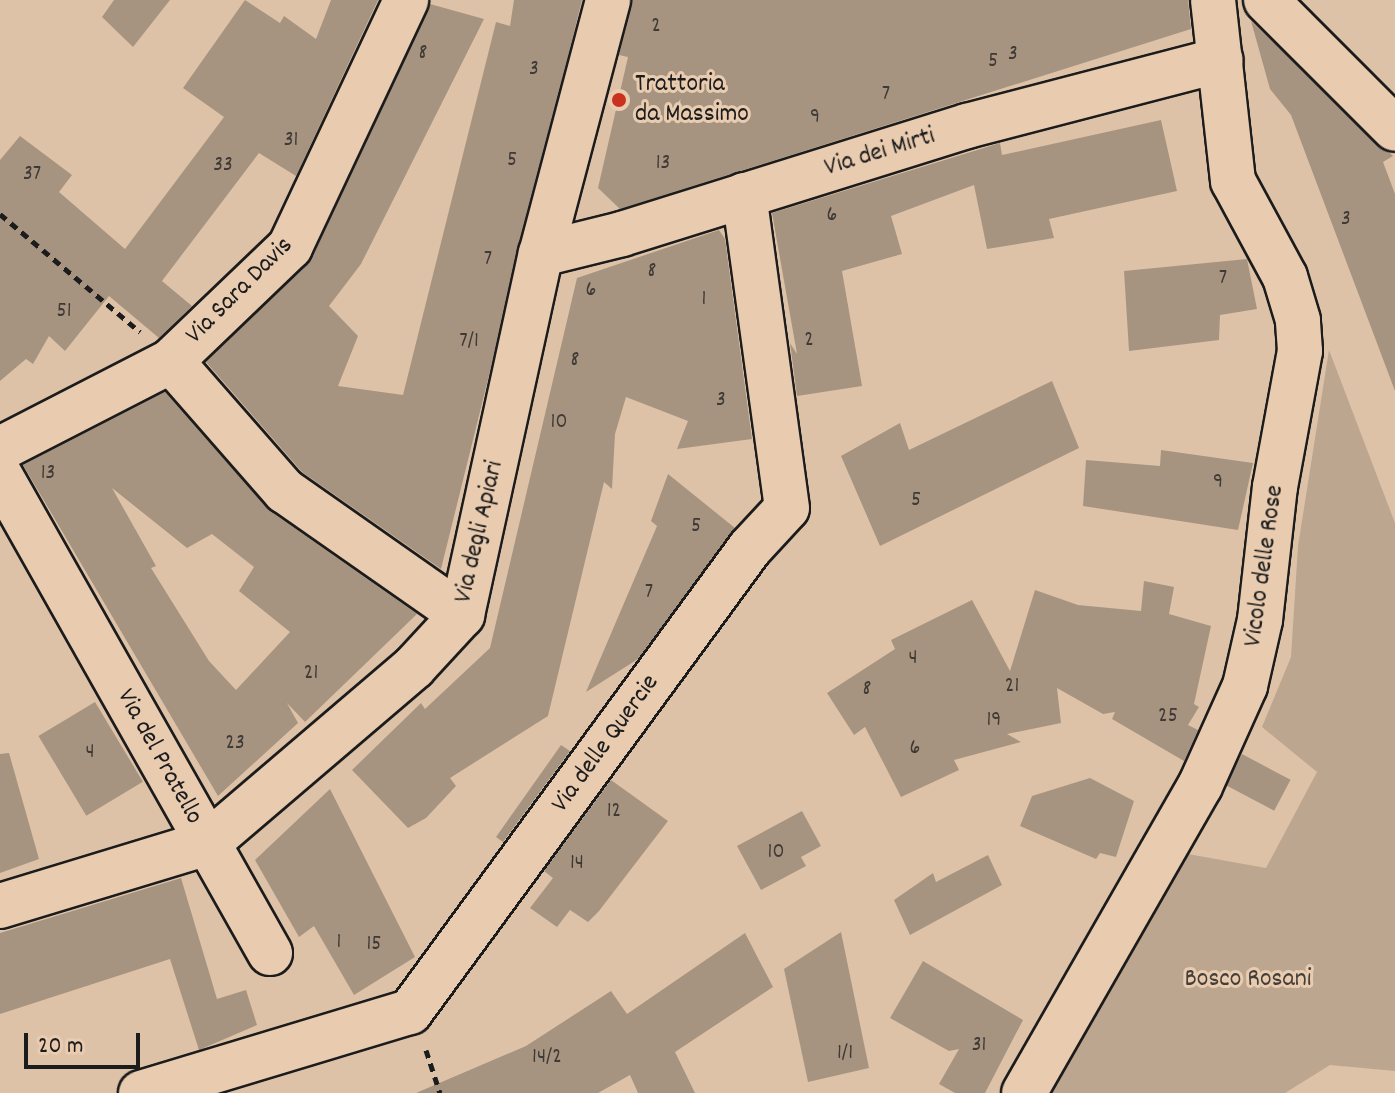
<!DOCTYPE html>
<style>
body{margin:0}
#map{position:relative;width:1395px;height:1093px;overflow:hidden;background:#ddc2a7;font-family:Dekko,sans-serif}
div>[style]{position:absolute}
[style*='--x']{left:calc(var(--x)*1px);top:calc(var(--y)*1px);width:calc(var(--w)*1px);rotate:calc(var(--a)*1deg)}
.green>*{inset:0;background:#bca690}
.building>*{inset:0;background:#a79480;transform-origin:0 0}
.path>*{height:5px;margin-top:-2.5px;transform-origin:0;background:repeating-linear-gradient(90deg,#1c1c1c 0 8px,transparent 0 14px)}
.roads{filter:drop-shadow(2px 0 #1c1c1c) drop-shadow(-2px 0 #1c1c1c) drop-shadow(0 2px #1c1c1c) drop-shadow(0 -2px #1c1c1c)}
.minor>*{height:44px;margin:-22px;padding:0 22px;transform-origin:22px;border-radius:22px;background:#e9ccb0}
.dots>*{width:22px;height:22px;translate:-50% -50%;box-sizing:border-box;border:4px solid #e9ccb0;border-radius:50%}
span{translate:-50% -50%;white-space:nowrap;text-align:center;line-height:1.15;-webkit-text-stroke:6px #e9ccb0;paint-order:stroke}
.number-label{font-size:22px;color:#3f3a35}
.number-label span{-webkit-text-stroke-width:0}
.poi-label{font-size:26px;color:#1c1c1c}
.left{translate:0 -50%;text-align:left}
.street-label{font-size:26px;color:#1c1c1c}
.park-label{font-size:26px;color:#443e39}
.scale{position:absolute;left:24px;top:1033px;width:116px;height:36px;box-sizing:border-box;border:4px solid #1c1c1c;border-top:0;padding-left:10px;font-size:24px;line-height:28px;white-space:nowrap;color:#1c1c1c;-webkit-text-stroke:6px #e9ccb0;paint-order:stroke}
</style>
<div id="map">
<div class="green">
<div style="clip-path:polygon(1329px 350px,1395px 523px,1395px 1071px,1330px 1065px,1285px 1093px,1049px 1093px,1188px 854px,1266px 868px,1317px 772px,1262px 727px,1291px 657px,1298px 546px)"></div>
</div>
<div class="building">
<div style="clip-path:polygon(114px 0,170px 0,133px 47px,102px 17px)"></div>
<div style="clip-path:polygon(245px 0,280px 23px,284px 16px,316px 39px,331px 0,378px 0,296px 176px,259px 153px,162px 281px,192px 306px,159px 338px,109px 296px,65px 351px,49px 336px,33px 364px,26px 359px,0 381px,0 160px,20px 136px,72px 175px,59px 192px,125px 249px,224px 117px,183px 88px)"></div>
<div style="clip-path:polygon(514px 0,582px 0,441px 569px,302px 472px,206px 362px,312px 258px,430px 4px,484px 19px,361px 264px,329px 306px,358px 336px,338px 386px,403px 395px,496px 22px,510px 26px)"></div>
<div style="clip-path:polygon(632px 0,1188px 0,1191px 29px,620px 209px,598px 188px,628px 57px,619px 55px)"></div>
<div style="clip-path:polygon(1251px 21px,1393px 156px,1383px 162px,1395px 194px,1395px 391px,1291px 115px,1270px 89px)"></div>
<div style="clip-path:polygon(1161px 120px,1177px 191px,1049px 219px,1054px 238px,987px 249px,974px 185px,891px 216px,902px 254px,842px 271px,862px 386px,797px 396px,790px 343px,797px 354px,772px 213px,1000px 143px,1002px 155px)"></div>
<div style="clip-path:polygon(719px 230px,725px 239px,752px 439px,677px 449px,688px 421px,626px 397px,615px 434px,612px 489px,604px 482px,548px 716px,450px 778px,456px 786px,426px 818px,408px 828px,352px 770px,421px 703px,425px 709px,490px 648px,577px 278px)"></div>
<div style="clip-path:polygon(1247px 259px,1257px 309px,1220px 315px,1219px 340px,1129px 351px,1124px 271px)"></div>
<div style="clip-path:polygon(1052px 381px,1079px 448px,880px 546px,841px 456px,900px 423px,909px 450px)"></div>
<div style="clip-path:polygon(evenodd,165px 392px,270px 511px,417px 614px,305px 722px,287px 703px,298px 723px,218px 796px,23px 465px,165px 392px,112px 488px,187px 548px,212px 534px,254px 567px,239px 591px,290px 632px,236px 690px,209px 661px,151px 568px,156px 566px,112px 488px)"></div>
<div style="clip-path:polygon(1161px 450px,1253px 463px,1238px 530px,1083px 506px,1086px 460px,1160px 466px)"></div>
<div style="clip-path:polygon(668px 474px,735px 528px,638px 659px,586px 692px,657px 526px,651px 521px)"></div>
<div style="clip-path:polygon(1144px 581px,1174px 587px,1169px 614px,1211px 626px,1194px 704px,1199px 707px,1188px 725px,1198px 730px,1184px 761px,1112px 719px,1115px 712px,1103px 714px,1057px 688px,1061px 723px,1007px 734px,1021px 742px,954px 760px,959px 770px,901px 797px,865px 727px,854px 735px,827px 693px,895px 649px,891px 640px,972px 600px,1010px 671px,1035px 590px,1078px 605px,1141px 611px)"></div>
<div style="left:95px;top:702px;width:93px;height:66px;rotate:59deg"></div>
<div style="clip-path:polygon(561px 745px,570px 751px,503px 842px,496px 837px)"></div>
<div style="clip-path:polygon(9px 753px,39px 859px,0 873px,0 754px)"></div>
<div style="left:1242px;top:754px;width:55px;height:35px;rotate:28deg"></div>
<div style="clip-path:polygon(1090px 778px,1134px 801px,1116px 857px,1100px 853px,1096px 859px,1020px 826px,1032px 796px)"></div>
<div style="clip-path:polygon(611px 780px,668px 821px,599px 911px,588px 922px,570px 910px,557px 927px,530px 908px,553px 878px,544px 871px)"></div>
<div style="clip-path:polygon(330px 789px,415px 957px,354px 995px,314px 926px,299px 937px,255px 860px)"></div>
<div style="clip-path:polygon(802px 811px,821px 846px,801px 857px,806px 866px,761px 890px,737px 846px)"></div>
<div style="clip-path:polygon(988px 855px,1002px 885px,910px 935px,894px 900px,933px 873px,936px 882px)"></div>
<div style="clip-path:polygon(181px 878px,217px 999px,246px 990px,257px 1025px,199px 1050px,170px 959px,0 1014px,0 933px)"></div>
<div style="clip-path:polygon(841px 932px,869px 1068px,808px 1082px,784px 969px)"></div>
<div style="clip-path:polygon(745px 933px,773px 987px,675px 1052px,695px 1093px,638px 1093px,630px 1075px,598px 1093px,416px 1093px,526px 1046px,611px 991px,627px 1014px)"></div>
<div style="clip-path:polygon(923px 961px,1023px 1020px,985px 1093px,955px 1093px,939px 1084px,959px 1049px,949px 1051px,890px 1018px)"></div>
</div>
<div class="path">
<div style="--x:0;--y:214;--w:183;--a:40.1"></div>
<div style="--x:426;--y:1050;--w:45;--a:72"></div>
</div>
<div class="roads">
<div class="minor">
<div style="--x:1266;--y:0;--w:182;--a:45"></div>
<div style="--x:541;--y:254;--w:83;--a:-13.9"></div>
<div style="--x:622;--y:234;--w:362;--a:-17.4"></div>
<div style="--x:967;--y:126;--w:262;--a:-14.6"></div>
<div style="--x:171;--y:361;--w:173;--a:48.8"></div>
<div style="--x:285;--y:491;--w:216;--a:35"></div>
<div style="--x:0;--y:449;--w:192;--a:-27.2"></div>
<div style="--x:171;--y:361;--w:165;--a:-43.8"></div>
<div style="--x:290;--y:247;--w:273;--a:-64.8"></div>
<div style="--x:0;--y:475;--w:549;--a:60.54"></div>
<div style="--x:0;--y:906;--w:217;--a:-16.9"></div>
<div style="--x:208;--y:843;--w:271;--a:-40.5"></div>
<div style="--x:414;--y:667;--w:71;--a:-47.3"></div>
<div style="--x:462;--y:615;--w:370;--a:-77.7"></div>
<div style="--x:541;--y:254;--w:263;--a:-75.2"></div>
<div style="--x:141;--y:1093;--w:281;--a:-16.8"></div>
<div style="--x:410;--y:1012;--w:575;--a:-53.77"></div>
<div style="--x:750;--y:548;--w:54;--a:-47.2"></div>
<div style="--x:787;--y:508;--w:316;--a:-97.8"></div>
<div style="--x:1024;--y:1093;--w:354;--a:-60.2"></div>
<div style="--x:1200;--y:786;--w:110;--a:-65.8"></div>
<div style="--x:1245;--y:686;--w:68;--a:-77.2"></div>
<div style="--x:1260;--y:620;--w:134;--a:-83.6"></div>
<div style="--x:1275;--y:487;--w:138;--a:-79.6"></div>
<div style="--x:1300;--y:351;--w:31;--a:-94"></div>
<div style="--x:1298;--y:320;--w:45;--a:-106.8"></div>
<div style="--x:1285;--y:277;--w:109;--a:-118.4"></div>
<div style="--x:1233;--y:181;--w:182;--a:-96.3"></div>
</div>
</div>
<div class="dots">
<div style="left:619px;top:100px;background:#c8321e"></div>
</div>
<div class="number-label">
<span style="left:656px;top:27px">2</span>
<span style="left:423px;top:54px">8</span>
<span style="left:1013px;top:55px">3</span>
<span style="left:993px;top:62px">5</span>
<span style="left:534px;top:70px">3</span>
<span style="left:886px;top:95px">7</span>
<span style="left:815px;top:118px">9</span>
<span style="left:291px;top:141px">31</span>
<span style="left:512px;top:161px">5</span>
<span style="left:663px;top:164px">13</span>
<span style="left:223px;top:166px">33</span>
<span style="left:32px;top:175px">37</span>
<span style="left:832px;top:216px">6</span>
<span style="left:1346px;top:220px">3</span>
<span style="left:488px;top:260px">7</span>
<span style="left:652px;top:272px">8</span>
<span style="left:1223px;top:279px">7</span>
<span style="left:591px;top:291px">6</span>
<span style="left:704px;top:300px">1</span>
<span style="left:64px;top:312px">51</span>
<span style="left:809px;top:341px">2</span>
<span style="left:469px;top:342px">7/1</span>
<span style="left:575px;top:361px">8</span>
<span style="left:721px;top:401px">3</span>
<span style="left:559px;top:423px">10</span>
<span style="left:48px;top:474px">13</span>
<span style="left:1218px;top:483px">9</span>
<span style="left:916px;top:501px">5</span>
<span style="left:696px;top:527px">5</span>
<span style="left:649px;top:593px">7</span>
<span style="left:913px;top:659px">4</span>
<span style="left:311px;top:674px">21</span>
<span style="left:1012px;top:687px">21</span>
<span style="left:867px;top:690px">8</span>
<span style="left:1168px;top:717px">25</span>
<span style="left:994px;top:721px">19</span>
<span style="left:235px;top:744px">23</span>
<span style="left:915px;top:749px">6</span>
<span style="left:90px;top:753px">4</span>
<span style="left:614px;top:812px">12</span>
<span style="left:776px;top:853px">10</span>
<span style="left:577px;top:864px">14</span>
<span style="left:339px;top:943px">1</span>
<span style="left:374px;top:945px">15</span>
<span style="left:979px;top:1046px">31</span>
<span style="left:845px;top:1054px">1/1</span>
<span style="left:547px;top:1058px">14/2</span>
</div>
<div class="poi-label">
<span class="left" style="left:635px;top:100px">Trattoria<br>da Massimo</span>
</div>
<div class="street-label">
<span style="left:880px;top:153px;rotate:-17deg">Via dei Mirti</span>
<span style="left:240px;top:291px;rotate:-45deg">Via Sara Davis</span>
<span style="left:480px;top:532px;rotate:-77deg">Via degli Apiari</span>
<span style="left:1265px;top:566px;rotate:-82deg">Vicolo delle Rose</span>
<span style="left:606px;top:744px;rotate:-54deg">Via delle Quercie</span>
<span style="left:159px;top:757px;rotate:61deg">Via del Pratello</span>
</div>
<div class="park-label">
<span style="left:1248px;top:980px">Bosco Rosani</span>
</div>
<div class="scale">20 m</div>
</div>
